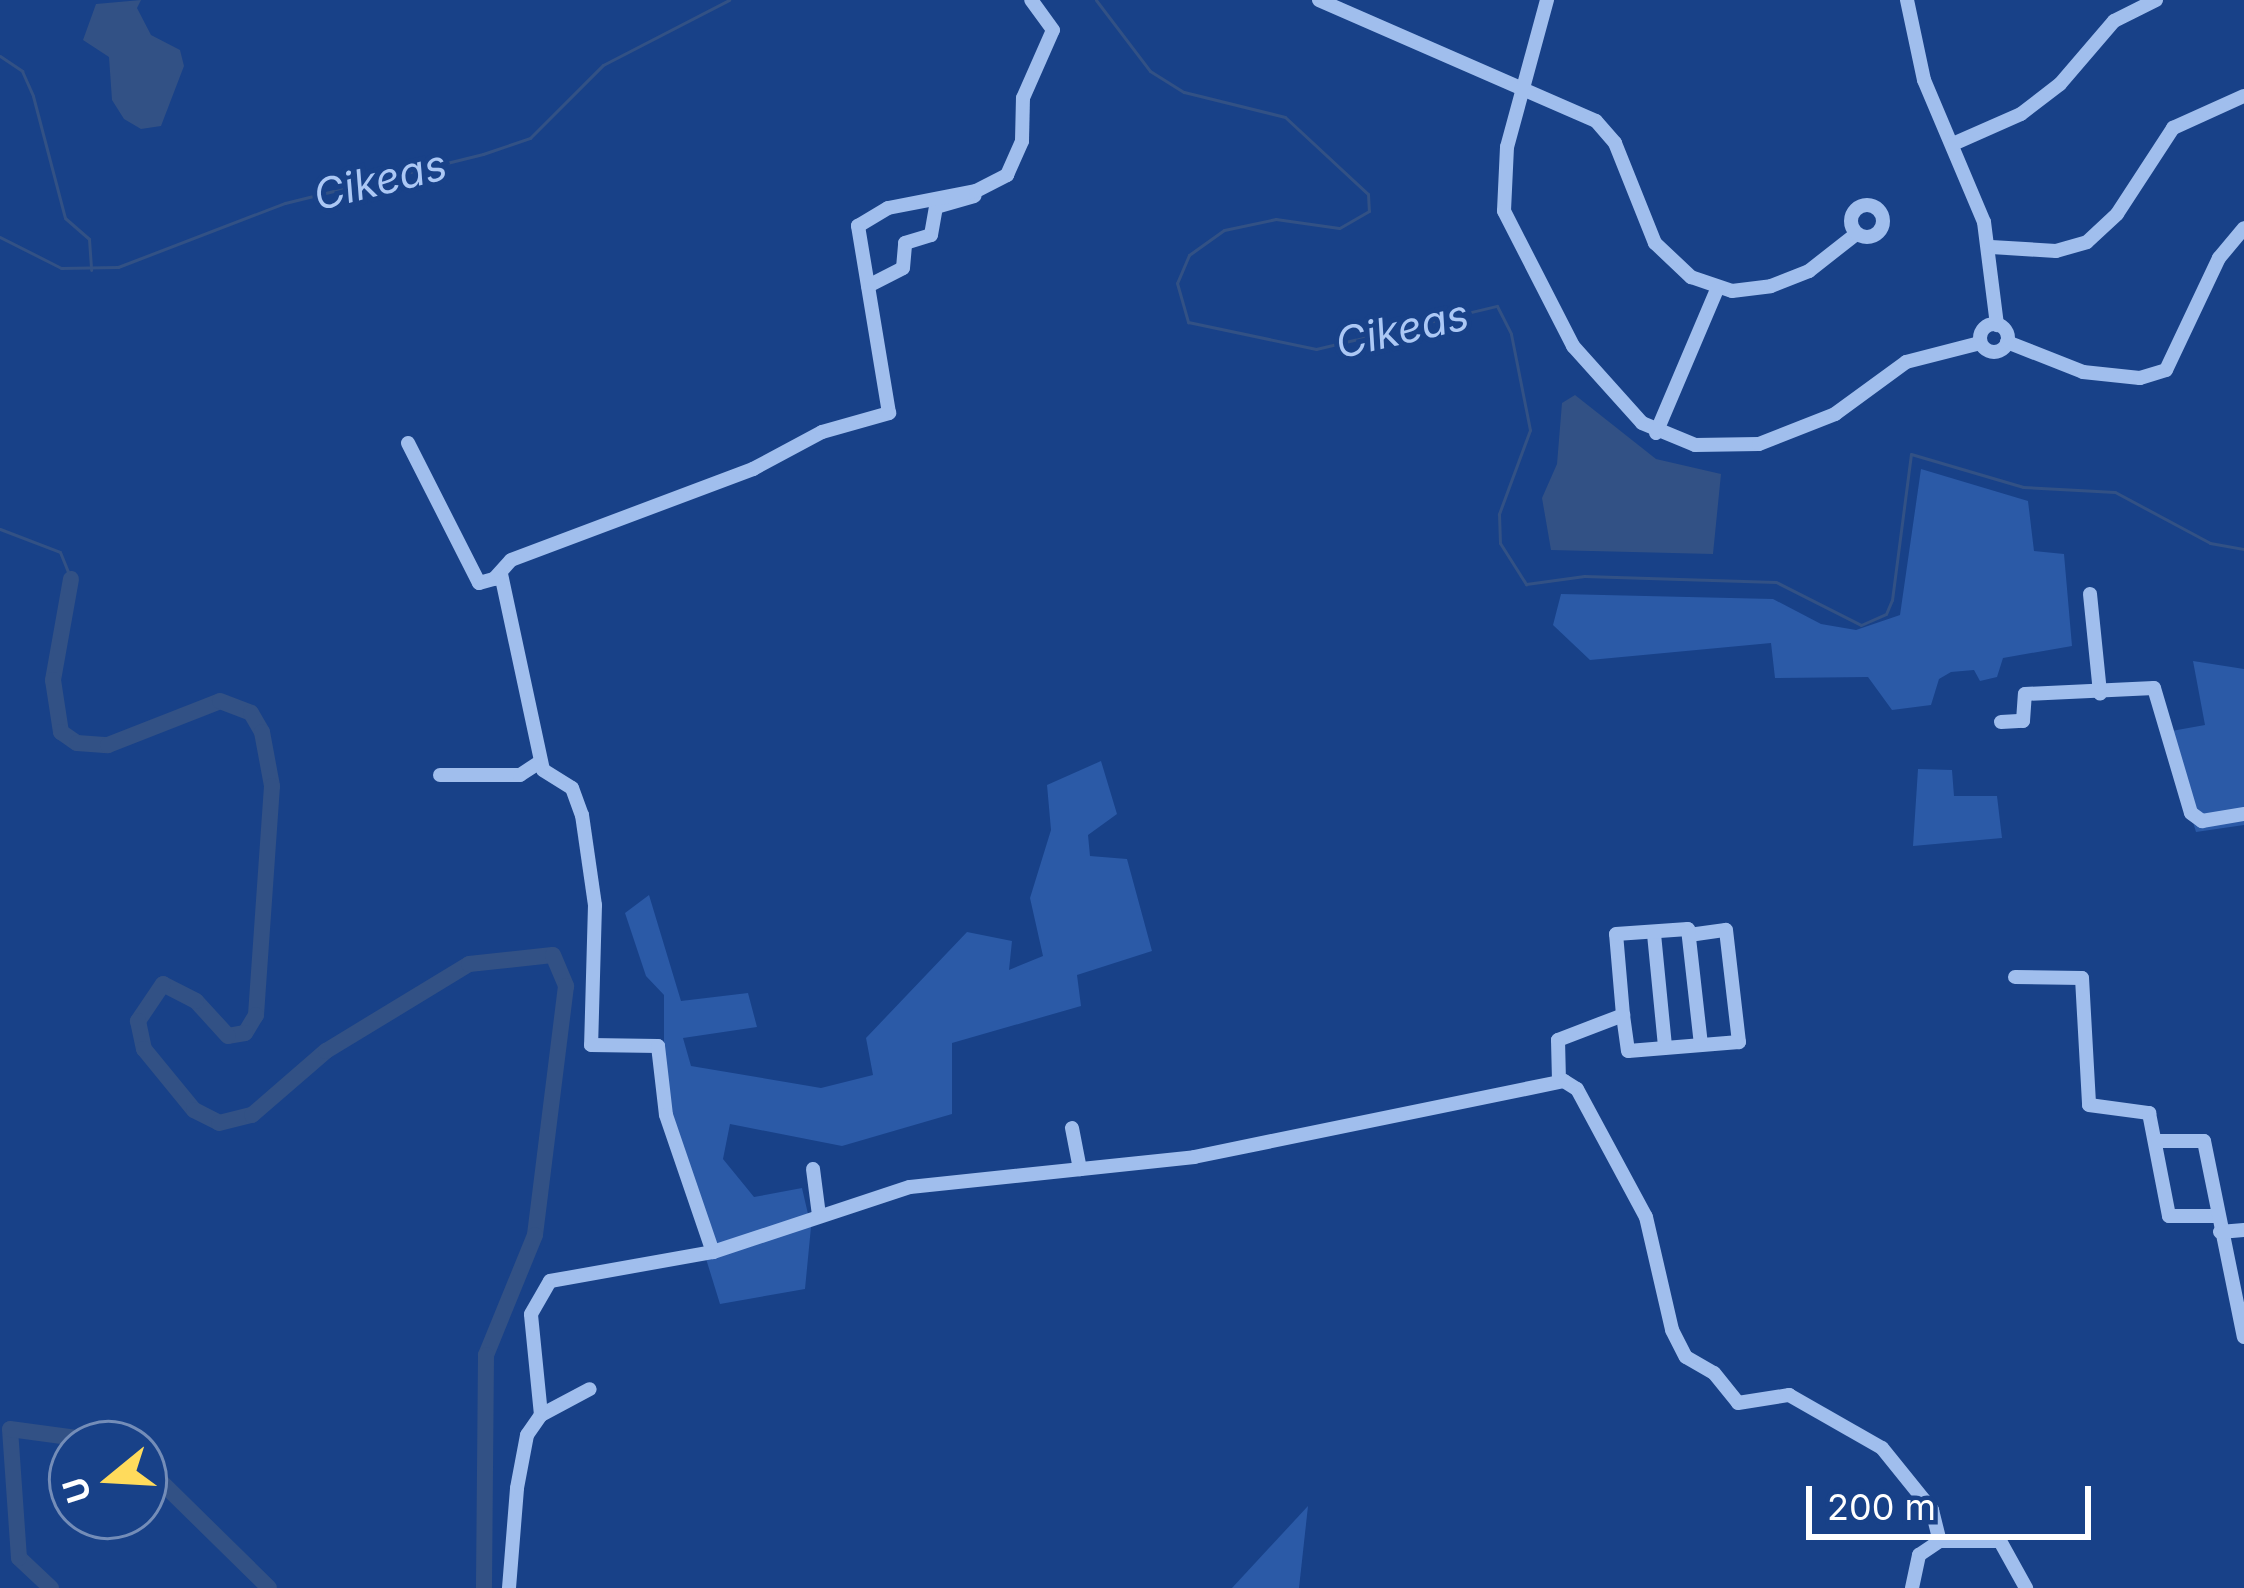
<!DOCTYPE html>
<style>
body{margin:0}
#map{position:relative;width:2244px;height:1588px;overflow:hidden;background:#184188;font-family:Inter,sans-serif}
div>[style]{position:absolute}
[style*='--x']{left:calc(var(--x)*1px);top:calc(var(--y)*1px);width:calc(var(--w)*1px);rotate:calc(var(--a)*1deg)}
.green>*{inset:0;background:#2b5aa7}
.water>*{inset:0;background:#325185}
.stream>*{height:3px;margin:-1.5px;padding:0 1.5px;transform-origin:1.5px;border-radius:1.5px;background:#325185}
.river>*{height:16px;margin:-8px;padding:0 8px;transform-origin:8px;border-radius:8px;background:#325185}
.minor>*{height:14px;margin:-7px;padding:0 7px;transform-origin:7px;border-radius:7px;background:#a0beed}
.minor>.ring{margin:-7px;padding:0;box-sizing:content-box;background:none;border:14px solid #a0beed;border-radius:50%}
span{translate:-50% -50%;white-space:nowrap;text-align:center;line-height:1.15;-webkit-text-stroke:10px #184188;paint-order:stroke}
.water-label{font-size:42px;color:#acc8f5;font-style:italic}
.north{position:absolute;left:48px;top:1420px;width:120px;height:120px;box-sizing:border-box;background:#184188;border:3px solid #748db8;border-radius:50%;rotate:252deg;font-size:33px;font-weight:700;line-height:48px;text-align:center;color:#fff}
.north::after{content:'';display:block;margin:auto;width:42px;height:54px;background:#ffdb5c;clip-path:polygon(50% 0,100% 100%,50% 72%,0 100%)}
.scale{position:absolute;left:1806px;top:1486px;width:285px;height:54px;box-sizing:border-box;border:6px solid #fff;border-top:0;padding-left:15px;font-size:36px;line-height:42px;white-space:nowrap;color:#fff;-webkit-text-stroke:9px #184188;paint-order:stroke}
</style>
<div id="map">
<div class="green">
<div style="clip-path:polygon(1921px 469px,2028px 501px,2034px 551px,2064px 554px,2072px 646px,2003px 658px,1997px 677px,1980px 681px,1974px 670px,1951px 672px,1939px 679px,1931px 705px,1892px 710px,1868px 677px,1775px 678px,1771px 643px,1590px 660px,1553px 625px,1561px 594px,1773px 599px,1821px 624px,1856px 630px,1900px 615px)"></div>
<div style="clip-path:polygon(2193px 661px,2244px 669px,2244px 825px,2196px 832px,2166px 732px,2205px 725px)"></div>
<div style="clip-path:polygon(1101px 761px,1117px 814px,1088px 835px,1090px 856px,1127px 859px,1152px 951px,1077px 975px,1081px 1006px,952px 1043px,952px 1114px,842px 1146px,730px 1124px,723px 1159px,754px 1197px,802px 1188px,811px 1227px,805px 1289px,720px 1304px,703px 1249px,713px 1247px,664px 1086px,664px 995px,646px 976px,625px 913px,649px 895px,681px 1001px,748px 993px,757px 1027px,683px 1038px,691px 1066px,821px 1088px,873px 1075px,866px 1038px,967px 932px,1012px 941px,1009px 970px,1043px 956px,1030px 898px,1051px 830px,1047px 785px)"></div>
<div style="clip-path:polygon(1918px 769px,1952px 770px,1954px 796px,1997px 796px,2002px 838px,1913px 846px)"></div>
<div style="clip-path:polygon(1308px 1506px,1299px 1588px,1232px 1588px)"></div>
</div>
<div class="water">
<div style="clip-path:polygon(141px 0,137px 8px,151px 35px,180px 50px,184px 66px,161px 126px,141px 129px,124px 119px,112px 100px,109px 57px,83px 40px,96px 4px)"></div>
<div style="clip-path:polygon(1575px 395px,1656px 459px,1721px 474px,1713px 554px,1551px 550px,1542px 498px,1557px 464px,1562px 403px)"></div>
</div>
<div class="stream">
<div style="--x:1096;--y:0;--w:89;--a:52.7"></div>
<div style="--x:1150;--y:71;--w:40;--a:32"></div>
<div style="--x:1184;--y:92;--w:104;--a:13.9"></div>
<div style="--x:1285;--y:117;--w:113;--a:42.9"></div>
<div style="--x:1368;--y:194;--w:17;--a:87"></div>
<div style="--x:1369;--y:211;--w:34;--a:150"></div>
<div style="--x:1339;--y:228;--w:64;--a:-171.9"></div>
<div style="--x:1276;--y:219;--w:53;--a:168.1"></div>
<div style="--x:1224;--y:230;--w:43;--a:144.5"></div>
<div style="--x:1189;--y:255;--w:30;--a:113"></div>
<div style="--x:1177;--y:283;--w:41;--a:74.2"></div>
<div style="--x:1188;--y:322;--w:131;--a:11.9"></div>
<div style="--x:1316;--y:349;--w:186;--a:-13.4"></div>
<div style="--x:1497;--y:306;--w:31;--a:63"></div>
<div style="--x:1511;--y:334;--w:98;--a:78.8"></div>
<div style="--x:1530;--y:430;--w:90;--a:110.3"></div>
<div style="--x:1499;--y:514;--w:29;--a:88"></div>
<div style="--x:1500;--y:543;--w:49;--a:57.6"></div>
<div style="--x:1526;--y:584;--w:59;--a:-7.9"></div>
<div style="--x:1584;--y:576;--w:192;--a:1.8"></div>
<div style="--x:1776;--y:582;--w:95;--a:26.8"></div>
<div style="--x:1861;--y:625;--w:27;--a:-24"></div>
<div style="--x:1886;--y:614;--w:15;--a:-67"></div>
<div style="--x:1892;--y:600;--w:147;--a:-82.6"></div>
<div style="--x:1911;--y:454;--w:117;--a:16.4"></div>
<div style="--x:2023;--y:487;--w:92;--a:3.1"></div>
<div style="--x:2115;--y:492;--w:108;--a:28.2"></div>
<div style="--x:2210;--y:543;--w:35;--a:10"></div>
<div style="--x:0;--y:56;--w:27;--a:34"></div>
<div style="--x:22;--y:71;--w:27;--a:66"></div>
<div style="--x:33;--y:96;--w:126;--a:75.3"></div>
<div style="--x:65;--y:218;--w:32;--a:41"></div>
<div style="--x:89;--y:239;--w:31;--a:86"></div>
<div style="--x:0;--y:237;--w:68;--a:26.9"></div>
<div style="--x:61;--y:268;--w:57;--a:-1"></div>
<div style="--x:118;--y:267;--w:179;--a:-21"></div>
<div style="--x:285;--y:203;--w:204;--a:-13.9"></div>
<div style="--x:483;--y:154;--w:50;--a:-18.8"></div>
<div style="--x:530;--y:138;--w:103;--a:-45"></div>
<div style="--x:603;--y:65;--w:142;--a:-27.3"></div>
<div style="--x:0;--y:529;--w:64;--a:21"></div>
<div style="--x:60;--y:552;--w:29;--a:68"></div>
</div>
<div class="river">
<div style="--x:71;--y:579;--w:103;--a:100.1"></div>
<div style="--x:53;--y:680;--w:53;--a:81.3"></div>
<div style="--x:61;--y:732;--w:19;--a:35"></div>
<div style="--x:77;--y:743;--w:31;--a:4"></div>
<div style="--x:108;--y:745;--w:120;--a:-21.4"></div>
<div style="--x:220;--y:701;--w:33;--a:21"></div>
<div style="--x:251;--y:713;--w:22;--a:60"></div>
<div style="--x:262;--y:732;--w:55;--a:79.5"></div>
<div style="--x:272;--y:786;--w:230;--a:94"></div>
<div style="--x:256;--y:1015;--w:21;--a:121"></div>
<div style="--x:245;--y:1033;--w:17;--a:170"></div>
<div style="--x:228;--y:1036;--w:47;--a:-132.4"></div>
<div style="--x:196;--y:1001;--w:37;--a:-153"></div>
<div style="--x:163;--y:984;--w:45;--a:124"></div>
<div style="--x:138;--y:1021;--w:29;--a:78"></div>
<div style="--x:144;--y:1049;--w:79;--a:50.7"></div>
<div style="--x:194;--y:1110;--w:28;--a:27"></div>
<div style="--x:219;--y:1123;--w:34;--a:-14"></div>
<div style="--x:252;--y:1115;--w:98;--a:-40.9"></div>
<div style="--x:326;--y:1051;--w:167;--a:-31.3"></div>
<div style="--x:469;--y:964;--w:84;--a:-6.1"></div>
<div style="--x:553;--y:955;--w:34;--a:67"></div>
<div style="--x:566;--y:986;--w:251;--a:97.1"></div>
<div style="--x:535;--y:1235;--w:130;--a:112.2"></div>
<div style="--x:486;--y:1355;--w:233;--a:90.5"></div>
<div style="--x:144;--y:1465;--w:175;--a:44.5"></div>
<div style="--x:51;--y:1588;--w:44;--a:-136.8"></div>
<div style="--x:19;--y:1558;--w:129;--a:-94"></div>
<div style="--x:10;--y:1429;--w:112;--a:7.7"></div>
</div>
<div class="minor">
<div style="--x:1319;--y:0;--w:302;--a:23.6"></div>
<div style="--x:1596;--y:121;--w:29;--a:49"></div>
<div style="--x:1615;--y:143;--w:108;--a:68.2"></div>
<div style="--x:1655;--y:243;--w:50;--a:43.4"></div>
<div style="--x:1691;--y:277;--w:43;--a:18.9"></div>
<div style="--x:1732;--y:291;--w:39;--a:-7"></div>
<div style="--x:1771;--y:286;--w:41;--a:-21.5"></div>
<div style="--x:1809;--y:271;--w:60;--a:-38.2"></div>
<div style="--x:1547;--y:0;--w:152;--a:105.2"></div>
<div style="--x:1507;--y:147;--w:64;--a:92.7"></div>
<div style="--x:1504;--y:211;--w:152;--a:62.9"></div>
<div style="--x:1573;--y:346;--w:103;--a:48.1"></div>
<div style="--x:1642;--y:423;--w:57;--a:22.5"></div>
<div style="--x:1695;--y:445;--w:64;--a:-0.9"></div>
<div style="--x:1759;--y:444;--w:82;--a:-21.5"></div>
<div style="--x:1835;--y:414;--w:88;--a:-36.2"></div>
<div style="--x:1906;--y:362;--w:76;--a:-14.4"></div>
<div style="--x:1907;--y:0;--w:82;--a:78"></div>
<div style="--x:1924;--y:80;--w:154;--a:67.1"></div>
<div style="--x:1984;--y:222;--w:104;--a:82.8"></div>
<div style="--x:1953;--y:144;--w:74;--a:-23.8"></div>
<div style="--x:2021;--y:114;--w:49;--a:-37.6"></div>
<div style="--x:2060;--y:84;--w:83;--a:-49.4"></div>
<div style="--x:2114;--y:21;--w:47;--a:-26.6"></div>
<div class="ring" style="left:1851px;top:205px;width:18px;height:18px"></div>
<div style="--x:1991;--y:247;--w:65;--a:3.5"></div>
<div style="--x:2056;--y:251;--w:32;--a:-16"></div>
<div style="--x:2087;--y:242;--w:41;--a:-43"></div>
<div style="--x:2117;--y:214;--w:103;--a:-56.9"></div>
<div style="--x:2173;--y:128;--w:78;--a:-24.3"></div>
<div style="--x:868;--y:286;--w:39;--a:-27"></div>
<div style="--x:903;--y:268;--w:25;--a:-85"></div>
<div style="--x:905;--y:243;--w:27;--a:-17"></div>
<div style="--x:931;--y:235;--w:28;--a:-80"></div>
<div style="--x:936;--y:207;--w:40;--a:-16"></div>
<div class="ring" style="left:1980px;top:324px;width:14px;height:14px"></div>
<div style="--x:2007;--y:342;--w:82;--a:21.5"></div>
<div style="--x:2083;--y:372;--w:57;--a:6"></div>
<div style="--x:2140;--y:378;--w:27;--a:-17"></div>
<div style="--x:2166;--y:370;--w:124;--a:-64.7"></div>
<div style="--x:2219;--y:258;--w:39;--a:-50"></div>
<div style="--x:1656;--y:433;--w:156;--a:-67"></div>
<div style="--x:408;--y:443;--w:157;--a:63.1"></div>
<div style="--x:479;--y:583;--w:16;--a:-15"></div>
<div style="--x:494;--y:579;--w:25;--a:-48"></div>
<div style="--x:511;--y:560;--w:259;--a:-20.6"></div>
<div style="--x:753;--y:469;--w:78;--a:-28.2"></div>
<div style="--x:822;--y:432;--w:70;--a:-15.8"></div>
<div style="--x:889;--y:413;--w:190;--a:-99.4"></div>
<div style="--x:858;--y:226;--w:35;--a:-31"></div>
<div style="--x:888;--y:208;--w:90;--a:-10.9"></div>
<div style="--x:976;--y:191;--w:35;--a:-27"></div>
<div style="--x:1007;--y:175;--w:37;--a:-66"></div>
<div style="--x:1022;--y:141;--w:43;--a:-88.7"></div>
<div style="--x:1023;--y:98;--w:74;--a:-66.2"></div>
<div style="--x:1053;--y:30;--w:37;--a:-126"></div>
<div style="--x:501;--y:574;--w:200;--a:77.9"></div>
<div style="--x:543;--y:770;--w:34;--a:32"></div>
<div style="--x:572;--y:788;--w:29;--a:70"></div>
<div style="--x:582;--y:815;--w:91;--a:81.8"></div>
<div style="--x:595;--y:905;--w:140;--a:91.6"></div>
<div style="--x:591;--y:1045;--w:67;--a:0.9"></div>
<div style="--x:658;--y:1046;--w:69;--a:83.4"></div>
<div style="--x:666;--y:1115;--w:145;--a:71.1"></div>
<div style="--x:2090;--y:594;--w:100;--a:84.2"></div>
<div style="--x:2001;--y:722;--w:22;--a:-3"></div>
<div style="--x:2023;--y:721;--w:27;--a:-86"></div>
<div style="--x:2025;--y:694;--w:129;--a:-2.7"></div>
<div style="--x:2154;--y:688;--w:130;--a:73.5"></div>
<div style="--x:2191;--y:813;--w:14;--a:36"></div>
<div style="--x:2202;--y:821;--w:43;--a:-9.5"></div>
<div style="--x:440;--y:775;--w:80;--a:0"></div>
<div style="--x:520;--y:775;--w:24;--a:-33"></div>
<div style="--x:1654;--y:934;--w:114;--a:84.4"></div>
<div style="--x:1689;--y:935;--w:37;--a:-8"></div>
<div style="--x:1726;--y:930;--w:113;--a:83.4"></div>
<div style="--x:1739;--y:1042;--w:111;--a:175.4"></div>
<div style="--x:1628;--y:1051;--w:36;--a:-98"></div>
<div style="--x:1623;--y:1015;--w:81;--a:-94.9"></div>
<div style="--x:1616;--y:934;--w:72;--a:-4"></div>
<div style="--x:1688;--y:929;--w:116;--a:83.6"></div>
<div style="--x:2015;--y:977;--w:67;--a:0.9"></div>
<div style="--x:2082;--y:978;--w:127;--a:86.8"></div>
<div style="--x:2089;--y:1105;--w:61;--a:7.6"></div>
<div style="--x:2149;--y:1113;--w:105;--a:79"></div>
<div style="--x:2169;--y:1216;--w:47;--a:0"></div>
<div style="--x:1559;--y:1081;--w:41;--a:-91.4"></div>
<div style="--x:1558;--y:1040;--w:70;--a:-21"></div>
<div style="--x:1072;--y:1128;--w:42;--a:79"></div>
<div style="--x:2158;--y:1141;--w:46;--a:0"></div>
<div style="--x:2204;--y:1141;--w:200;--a:78.5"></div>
<div style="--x:813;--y:1169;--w:46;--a:82.6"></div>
<div style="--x:2220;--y:1232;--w:24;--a:-5"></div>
<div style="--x:541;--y:1415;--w:55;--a:-28"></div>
<div style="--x:509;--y:1588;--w:100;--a:-85.4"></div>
<div style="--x:517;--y:1488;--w:54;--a:-79.3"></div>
<div style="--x:527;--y:1435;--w:24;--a:-55"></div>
<div style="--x:541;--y:1415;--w:101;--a:-95.7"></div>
<div style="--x:531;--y:1314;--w:38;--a:-60"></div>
<div style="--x:550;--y:1281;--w:166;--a:-10.1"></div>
<div style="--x:713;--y:1252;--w:207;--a:-18.3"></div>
<div style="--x:910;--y:1187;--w:286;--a:-6"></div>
<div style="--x:1194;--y:1157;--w:378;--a:-11.6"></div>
<div style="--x:1564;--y:1081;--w:15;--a:32"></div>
<div style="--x:1577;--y:1089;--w:145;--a:61.7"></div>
<div style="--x:1646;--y:1217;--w:116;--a:77"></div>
<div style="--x:1672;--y:1330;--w:30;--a:63"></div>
<div style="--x:1686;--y:1357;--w:32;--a:30"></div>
<div style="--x:1714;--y:1373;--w:38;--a:51"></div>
<div style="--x:1738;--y:1403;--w:52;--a:-8.9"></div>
<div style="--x:1789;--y:1395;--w:107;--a:29.7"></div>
<div style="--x:1882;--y:1448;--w:80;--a:51.1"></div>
<div style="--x:1932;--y:1510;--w:32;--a:76"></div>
<div style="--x:1940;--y:1541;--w:60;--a:0"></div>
<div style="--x:2000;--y:1541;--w:54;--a:61"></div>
<div style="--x:1912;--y:1588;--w:34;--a:-78"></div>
<div style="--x:1919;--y:1555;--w:25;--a:-34"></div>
</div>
<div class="water-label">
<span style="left:380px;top:180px;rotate:-14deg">Cikeas</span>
<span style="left:1402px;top:329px;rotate:-13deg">Cikeas</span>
</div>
<div class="north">U</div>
<div class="scale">200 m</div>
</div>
